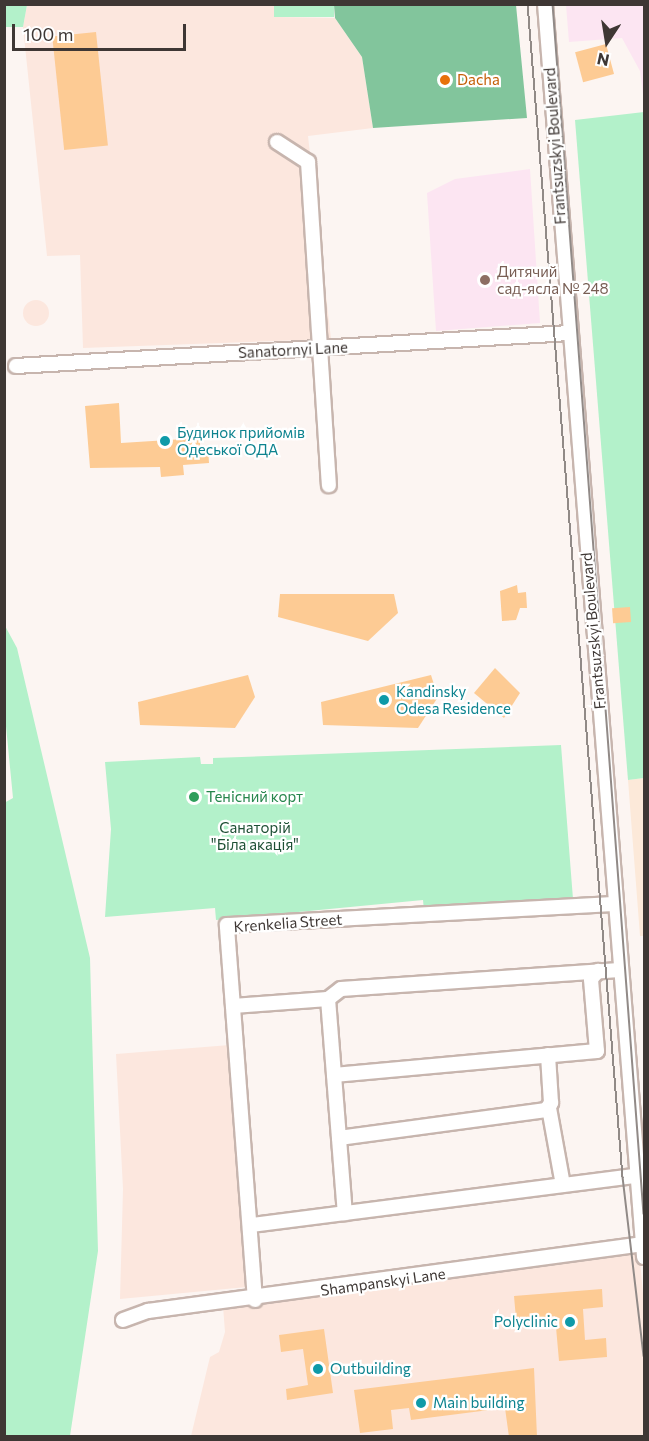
<!DOCTYPE html>
<meta charset="utf-8">
<style>
body{margin:0}
#map{position:relative;width:649px;height:1441px;overflow:hidden;background:#fcf5f2;font-family:Commissioner,sans-serif}
div>[style]{position:absolute}
[style*='--x']{left:calc(var(--x)*1px);top:calc(var(--y)*1px);width:calc(var(--w)*1px);rotate:calc(var(--a)*1deg)}
.built>*{inset:0;background:#fce7de}
.round{border-radius:50%}
.industrial>*{inset:0;background:#fce9d9}
.education>*{inset:0;background:#fce5f2}
.green>*{inset:0;background:#b3f1ca;transform-origin:0 0}
.forest>*{inset:0;background:#82c59c}
.building>*{inset:0;background:#fdcb94;transform-origin:0 0}
.roads{filter:drop-shadow(2px 0 #c7b5ae) drop-shadow(-2px 0 #c7b5ae) drop-shadow(0 2px #c7b5ae) drop-shadow(0 -2px #c7b5ae)}
.minor>*{height:14px;margin:-7px;padding:0 7px;transform-origin:7px;border-radius:7px;background:#fff}
.tram>*{height:1.5px;margin:-0.75px;padding:0 0.75px;transform-origin:0.75px;border-radius:0.75px;background:#918a87}
.dots>*{width:16px;height:16px;translate:-50% -50%;box-sizing:border-box;border:3px solid #fff;border-radius:50%}
span{translate:-50% -50%;white-space:nowrap;text-align:center;line-height:1.15;-webkit-text-stroke:4.5px #fff;paint-order:stroke}
.food-label{font-size:15px;color:#c56008}
.left{translate:0 -50%;text-align:left}
.street-label{font-size:15px;color:#3e3734}
.education-label{font-size:15px;color:#785e54}
.culture-label{font-size:15px;color:#0d838f}
.right{translate:-100% -50%;text-align:right}
.leisure-label{font-size:15px;color:#27864d}
.park-label{font-size:15px;color:#1e5035}
.frame{position:absolute;inset:0;border:6px solid #3e3734;pointer-events:none}
.north{position:absolute;left:577px;top:12px;width:60px;height:60px;-webkit-text-stroke:4px #fff;paint-order:stroke;rotate:192deg;font-size:16px;font-weight:700;line-height:24px;text-align:center;color:#3e3734}
.north::after{content:'';display:block;margin:auto;width:21px;height:27px;background:#3e3734;clip-path:polygon(50% 0,100% 100%,50% 72%,0 100%)}
.scale{position:absolute;left:12px;top:24px;width:174px;height:27px;box-sizing:border-box;border:3px solid #3e3734;border-top:0;padding-left:8px;font-size:18px;line-height:21px;white-space:nowrap;color:#3e3734;-webkit-text-stroke:4px #fff;paint-order:stroke}
</style>
<div id="map">
<div class="built">
<div style="clip-path:polygon(274px 4px,276px 17px,335px 18px,362px 57px,373px 128px,308px 136px,331px 339px,83px 348px,80px 255px,47px 256px,23px 27px,27px 5px)"></div>
<div class="round" style="left:23px;top:300px;width:26px;height:26px"></div>
<div style="clip-path:polygon(230px 1045px,247px 1287px,120px 1299px,123px 1189px,116px 1054px)"></div>
<div style="clip-path:polygon(639px 1249px,644px 1305px,644px 1436px,191px 1436px,210px 1357px,219px 1352px,225px 1332px,223px 1306px)"></div>
</div>
<div class="industrial">
<div style="clip-path:polygon(644px 778px,644px 936px,640px 936px,628px 780px)"></div>
</div>
<div class="education">
<div style="clip-path:polygon(566px 5px,644px 5px,644px 102px,640px 71px,622px 38px,569px 42px)"></div>
<div style="clip-path:polygon(530px 169px,540px 323px,436px 331px,427px 193px,455px 179px)"></div>
</div>
<div class="green">
<div style="clip-path:polygon(5px 4px,27px 5px,23px 27px,5px 27px)"></div>
<div style="left:274px;top:5px;width:60px;height:12px"></div>
<div style="clip-path:polygon(644px 112px,644px 778px,628px 780px,575px 120px)"></div>
<div style="clip-path:polygon(4px 624px,17px 648px,90px 958px,98px 1251px,70px 1436px,5px 1436px,4px 803px,13px 798px,5px 716px)"></div>
<div style="clip-path:polygon(561px 745px,573px 899px,424px 911px,423px 900px,216px 920px,215px 908px,105px 917px,111px 829px,105px 762px,200px 757px,201px 764px,213px 764px,213px 758px)"></div>
</div>
<div class="forest">
<div style="clip-path:polygon(334px 5px,516px 5px,527px 118px,373px 128px,362px 57px,335px 18px)"></div>
</div>
<div class="building">
<div style="left:96px;top:32px;width:114px;height:44px;rotate:84deg"></div>
<div style="left:606px;top:44px;width:31px;height:32px;rotate:75deg"></div>
<div style="clip-path:polygon(119px 403px,121px 443px,200px 438px,200px 447px,208px 447px,209px 463px,183px 465px,184px 475px,161px 477px,160px 467px,90px 468px,85px 406px)"></div>
<div style="clip-path:polygon(517px 585px,518px 593px,526px 592px,527px 608px,520px 608px,516px 620px,502px 621px,500px 591px)"></div>
<div style="clip-path:polygon(280px 594px,394px 594px,398px 613px,368px 641px,278px 617px)"></div>
<div style="left:630px;top:607px;width:15px;height:18px;rotate:86deg"></div>
<div style="clip-path:polygon(495px 668px,520px 693px,504px 718px,474px 693px)"></div>
<div style="clip-path:polygon(248px 675px,255px 697px,235px 728px,140px 725px,138px 702px)"></div>
<div style="clip-path:polygon(431px 675px,438px 697px,418px 728px,323px 725px,321px 702px)"></div>
<div style="clip-path:polygon(602px 1289px,603px 1307px,583px 1309px,585px 1340px,606px 1338px,607px 1357px,559px 1361px,555px 1316px,516px 1319px,514px 1296px)"></div>
<div style="clip-path:polygon(324px 1329px,333px 1393px,287px 1400px,286px 1389px,308px 1385px,303px 1349px,281px 1352px,279px 1335px)"></div>
<div style="clip-path:polygon(534px 1368px,537px 1437px,509px 1437px,505px 1408px,411px 1420px,409px 1408px,391px 1410px,393px 1429px,360px 1433px,354px 1390px)"></div>
</div>
<div class="roads">
<div class="minor">
<div style="--x:545;--y:4;--w:1257;--a:85.48"></div>
<div style="--x:277;--y:142;--w:37;--a:33"></div>
<div style="--x:308;--y:162;--w:324;--a:86.3"></div>
<div style="--x:16;--y:366;--w:555;--a:-3.41"></div>
<div style="--x:328;--y:999;--w:215;--a:85.5"></div>
<div style="--x:233;--y:1006;--w:95;--a:-4.2"></div>
<div style="--x:328;--y:999;--w:16;--a:-38"></div>
<div style="--x:341;--y:989;--w:279;--a:-3.9"></div>
<div style="--x:334;--y:1075;--w:264;--a:-5.2"></div>
<div style="--x:597;--y:1051;--w:72;--a:-94.8"></div>
<div style="--x:591;--y:979;--w:11;--a:-49"></div>
<div style="--x:549;--y:1108;--w:78;--a:79.7"></div>
<div style="--x:339;--y:1138;--w:209;--a:-7.7"></div>
<div style="--x:546;--y:1110;--w:9;--a:-54"></div>
<div style="--x:551;--y:1103;--w:48;--a:-93.6"></div>
<div style="--x:252;--y:1225;--w:386;--a:-7.3"></div>
<div style="--x:255;--y:1300;--w:376;--a:-94.3"></div>
<div style="--x:227;--y:925;--w:389;--a:-3.1"></div>
<div style="--x:123;--y:1320;--w:27;--a:-20"></div>
<div style="--x:148;--y:1311;--w:500;--a:-7.7"></div>
</div>
</div>
<div class="tram">
<div style="--x:528;--y:4;--w:1177;--a:85.37"></div>
<div style="--x:623;--y:1177;--w:180;--a:83.3"></div>
<div style="--x:553;--y:4;--w:1213;--a:85.7"></div>
</div>
<div class="dots">
<div style="left:445px;top:80px;background:#e8710a"></div>
<div style="left:485px;top:280px;background:#8d6e63"></div>
<div style="left:165px;top:441px;background:#0f9aa8"></div>
<div style="left:384px;top:700px;background:#0f9aa8"></div>
<div style="left:194px;top:797px;background:#2e9e5b"></div>
<div style="left:570px;top:1322px;background:#0f9aa8"></div>
<div style="left:318px;top:1369px;background:#0f9aa8"></div>
<div style="left:421px;top:1403px;background:#0f9aa8"></div>
</div>
<div class="food-label">
<span class="left" style="left:457px;top:80px">Dacha</span>
</div>
<div class="street-label">
<span style="left:555px;top:146px;rotate:-94deg">Frantsuzskyi Boulevard</span>
<span style="left:293px;top:350px;rotate:-3deg">Sanatornyi Lane</span>
<span style="left:593px;top:631px;rotate:-95deg">Frantsuzskyi Boulevard</span>
<span style="left:288px;top:923px;rotate:-4deg">Krenkelia Street</span>
<span style="left:383px;top:1282px;rotate:-8deg">Shampanskyi Lane</span>
</div>
<div class="education-label">
<span class="left" style="left:497px;top:280px">Дитячий<br>сад-ясла № 248</span>
</div>
<div class="culture-label">
<span class="left" style="left:177px;top:441px">Будинок прийомів<br>Одеської ОДА</span>
<span class="left" style="left:396px;top:700px">Kandinsky<br>Odesa Residence</span>
<span class="right" style="left:558px;top:1322px">Polyclinic</span>
<span class="left" style="left:330px;top:1369px">Outbuilding</span>
<span class="left" style="left:433px;top:1403px">Main building</span>
</div>
<div class="leisure-label">
<span class="left" style="left:206px;top:797px">Тенісний корт</span>
</div>
<div class="park-label">
<span style="left:255px;top:836px">Санаторій<br>"Біла акація"</span>
</div>
<div class="frame"></div>
<div class="north">N</div>
<div class="scale">100 m</div>
</div>
